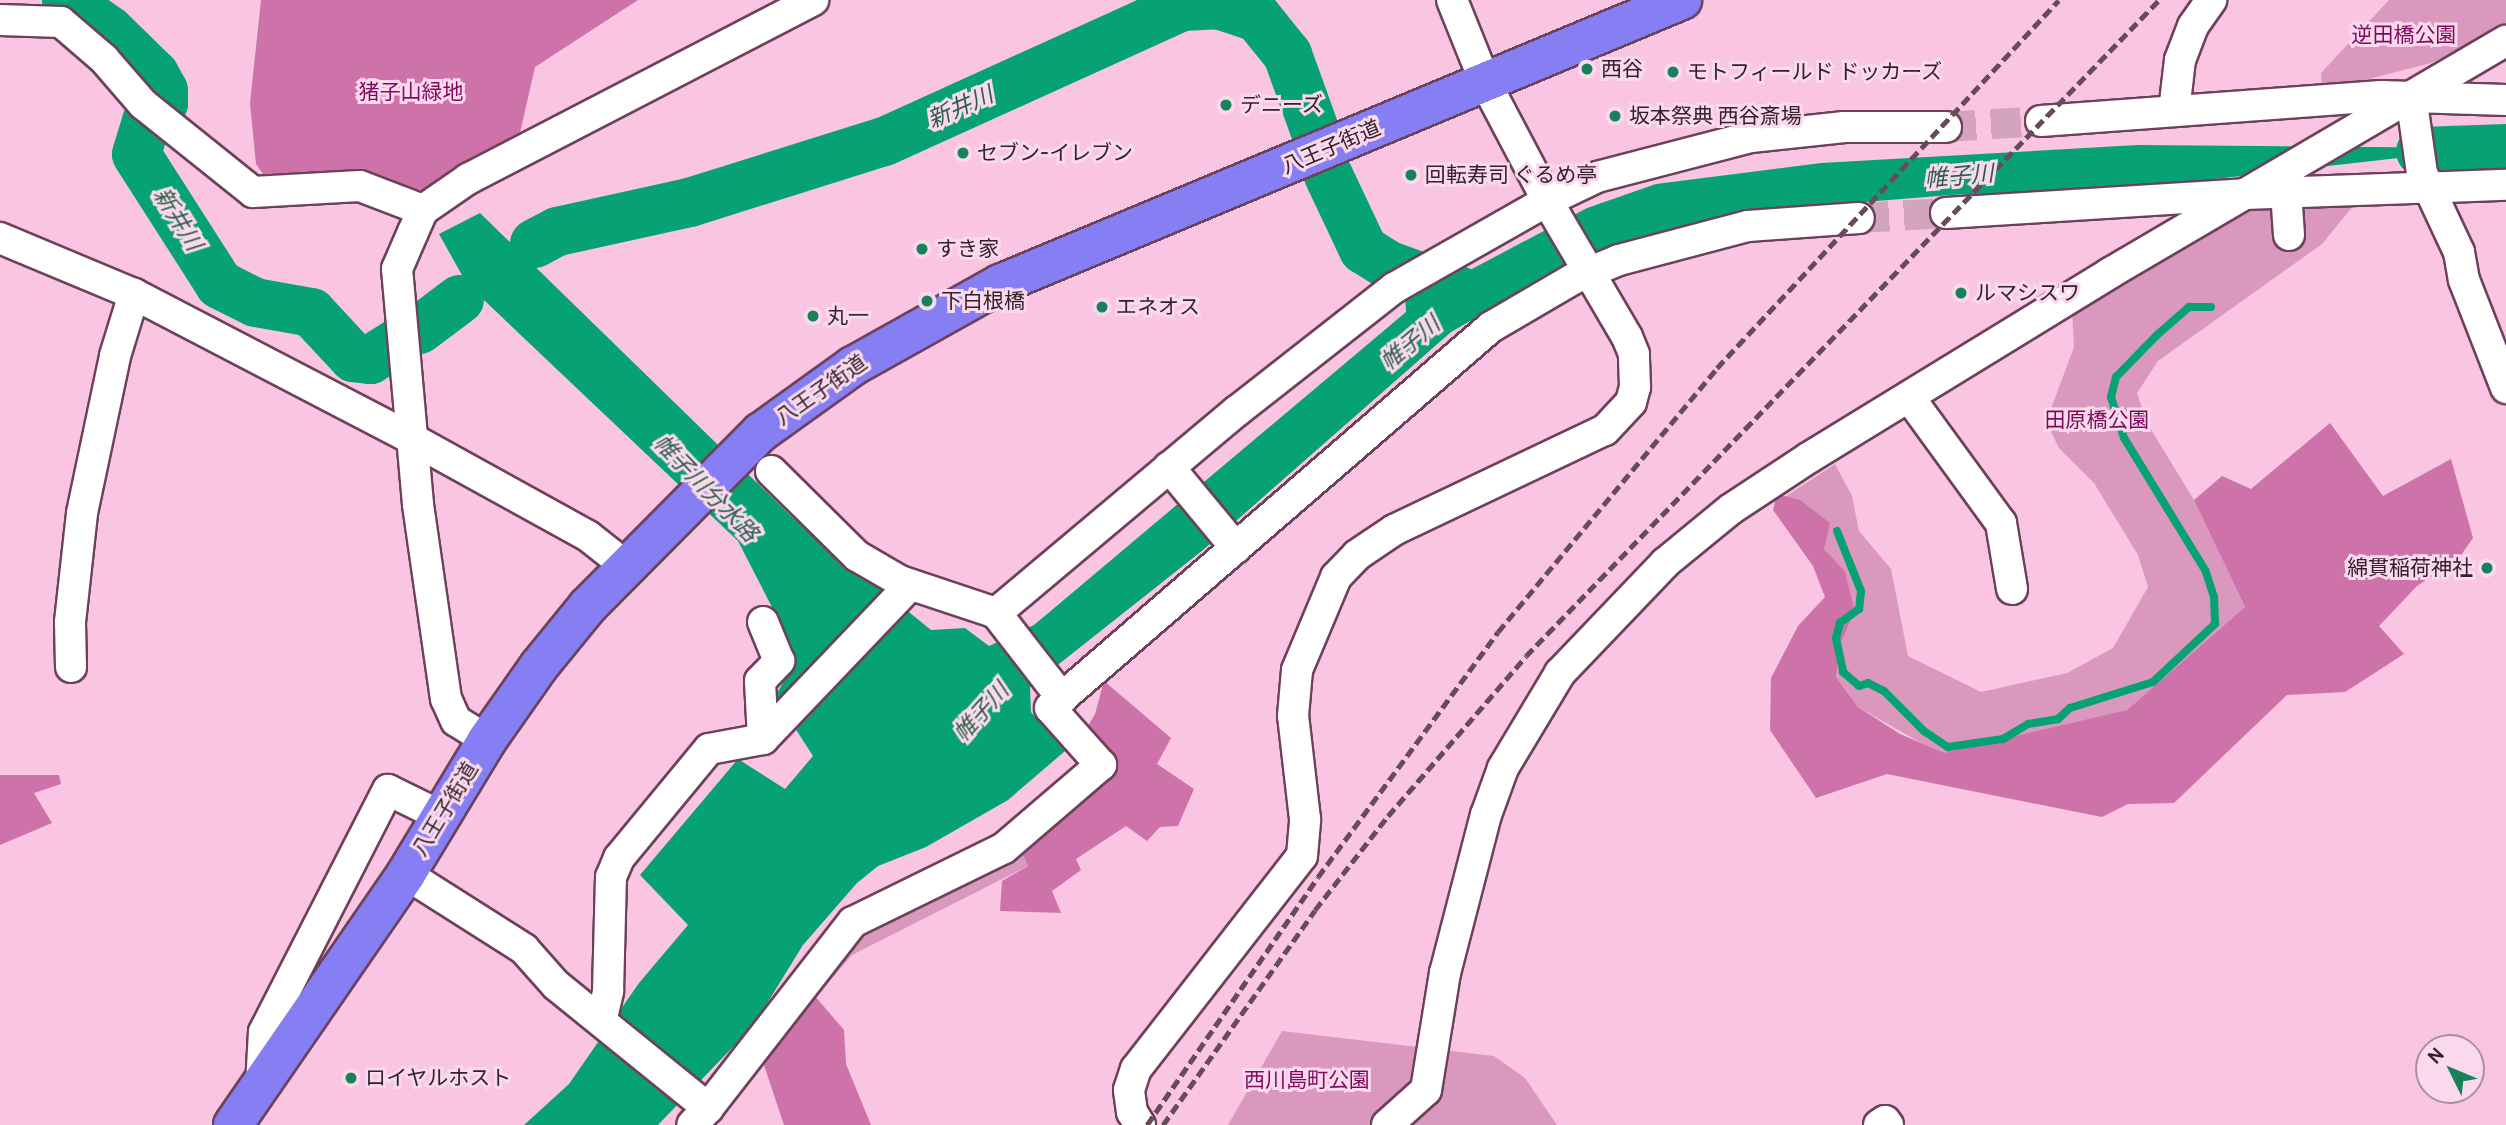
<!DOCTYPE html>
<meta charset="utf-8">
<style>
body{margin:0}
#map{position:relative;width:2506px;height:1125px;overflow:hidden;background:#f9c5e2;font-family:Cabin,"Noto Sans JP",sans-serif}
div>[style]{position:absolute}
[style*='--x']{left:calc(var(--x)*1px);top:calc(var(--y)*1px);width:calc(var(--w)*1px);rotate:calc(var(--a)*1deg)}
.green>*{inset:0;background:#db98bf}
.forest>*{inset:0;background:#ce72aa}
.water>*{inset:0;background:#06a273}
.stream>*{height:8px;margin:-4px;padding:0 4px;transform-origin:4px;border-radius:4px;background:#06a273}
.river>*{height:49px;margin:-24.5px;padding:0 24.5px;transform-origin:24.5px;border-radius:24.5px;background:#06a273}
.minor-tunnel>*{height:30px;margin-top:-15px;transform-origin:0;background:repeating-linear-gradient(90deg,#d2a4be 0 30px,transparent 0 45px)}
.roads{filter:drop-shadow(2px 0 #6d415c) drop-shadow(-2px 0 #6d415c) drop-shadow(0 2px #6d415c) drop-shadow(0 -2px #6d415c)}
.minor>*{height:30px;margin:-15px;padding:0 15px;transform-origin:15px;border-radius:15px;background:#fff}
.highway>*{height:38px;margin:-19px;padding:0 19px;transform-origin:19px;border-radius:19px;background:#867ff3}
.rail>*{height:5px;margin-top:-2.5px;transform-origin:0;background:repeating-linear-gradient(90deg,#674b5b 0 10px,transparent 0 15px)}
.dots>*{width:19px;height:19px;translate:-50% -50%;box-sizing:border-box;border:4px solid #f9d9eb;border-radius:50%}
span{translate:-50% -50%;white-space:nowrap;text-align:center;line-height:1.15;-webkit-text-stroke:6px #f9d9eb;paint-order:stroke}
.park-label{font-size:21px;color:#7e0a5e}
.poi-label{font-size:21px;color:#35212d}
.left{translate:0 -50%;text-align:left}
.right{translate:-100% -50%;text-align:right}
.street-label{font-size:21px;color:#35212d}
.water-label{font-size:23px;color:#2c5e48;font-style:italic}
.north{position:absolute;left:2415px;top:1034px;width:70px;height:70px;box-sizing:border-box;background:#f9d9eb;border:2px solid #ab8f9f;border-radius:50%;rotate:313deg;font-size:19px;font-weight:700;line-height:28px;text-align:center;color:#35212d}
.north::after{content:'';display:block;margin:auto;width:24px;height:32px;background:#18815c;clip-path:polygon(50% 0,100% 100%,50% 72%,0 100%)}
</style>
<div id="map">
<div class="green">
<div style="clip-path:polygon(2389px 0,2506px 0,2506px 25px,2431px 63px,2322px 91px,2321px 73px)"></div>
<div style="clip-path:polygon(2354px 205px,2322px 244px,2158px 361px,2137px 393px,2147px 423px,2194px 500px,2245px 607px,2127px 710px,1947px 758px,1858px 707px,1836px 677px,1841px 640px,1855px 611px,1845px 571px,1824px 549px,1800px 500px,1785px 497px,1835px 464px,1852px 496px,1859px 531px,1891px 569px,1908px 656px,1981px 692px,2067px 673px,2113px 648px,2148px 587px,2138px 555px,2094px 483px,2059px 448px,2046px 422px,2074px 347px,2072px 309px,2245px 207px)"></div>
<div style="clip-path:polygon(1021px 850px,1028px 866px,852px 955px,816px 997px,808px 988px,846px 941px)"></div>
<div style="clip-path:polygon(1282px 1031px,1494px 1056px,1525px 1078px,1557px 1125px,1228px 1125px)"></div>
</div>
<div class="forest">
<div style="clip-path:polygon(261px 0,638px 0,535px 67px,519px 137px,426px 189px,416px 190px,356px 171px,263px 174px,256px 164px,250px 103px)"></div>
<div style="clip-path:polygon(2330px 423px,2383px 496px,2451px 459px,2473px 538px,2459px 558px,2417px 586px,2379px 626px,2404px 654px,2345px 692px,2287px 695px,2174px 803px,2128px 804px,2102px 817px,1887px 774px,1816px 798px,1770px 730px,1771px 678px,1798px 626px,1825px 597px,1813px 566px,1773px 510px,1777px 494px,1800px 500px,1830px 523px,1824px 549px,1845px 571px,1855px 611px,1840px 644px,1836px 677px,1858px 707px,1900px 734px,1944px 753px,2127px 710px,2245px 607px,2194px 500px,2222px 476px,2251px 489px)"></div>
<div style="clip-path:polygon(1104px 681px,1171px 738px,1157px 764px,1194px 789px,1178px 826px,1160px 827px,1147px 841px,1126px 826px,1076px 859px,1081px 870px,1052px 891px,1061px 913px,1000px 911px,1002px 881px,1028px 866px,1021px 850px,1083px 796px,1082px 736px,1095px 714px)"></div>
<div style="clip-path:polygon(0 775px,59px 775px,61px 784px,34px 793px,52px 823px,0 845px)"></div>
<div style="clip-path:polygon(808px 988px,844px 1030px,846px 1064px,871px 1125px,784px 1125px,760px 1053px)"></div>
</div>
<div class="water">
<div style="clip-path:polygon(2138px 145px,2487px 148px,2144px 187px,1951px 195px,1765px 210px,1634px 238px,1561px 269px,1451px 332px,1203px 550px,1030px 687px,1031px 712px,1065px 751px,1008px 800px,926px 847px,878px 866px,857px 883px,803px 945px,753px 1026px,658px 1125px,524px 1125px,569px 1084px,639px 983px,688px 925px,640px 875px,738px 759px,785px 789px,813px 756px,775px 697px,785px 679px,791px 644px,738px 541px,467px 284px,439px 234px,480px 213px,793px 518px,931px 630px,965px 628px,989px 646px,1034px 625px,1406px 312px,1405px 295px,1442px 269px,1453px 279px,1587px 208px,1656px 184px,1821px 163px)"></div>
</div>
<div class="stream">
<div style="--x:1837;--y:531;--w:65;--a:68.2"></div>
<div style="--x:1861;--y:591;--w:18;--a:96"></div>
<div style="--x:1859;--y:609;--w:24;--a:144"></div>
<div style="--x:1840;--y:623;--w:16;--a:105"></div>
<div style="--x:1836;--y:638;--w:35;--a:78"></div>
<div style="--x:1843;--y:672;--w:21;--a:41"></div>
<div style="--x:1859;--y:686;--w:9;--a:-18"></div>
<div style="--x:1868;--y:683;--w:18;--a:27"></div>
<div style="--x:1884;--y:691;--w:57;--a:45"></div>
<div style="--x:1924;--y:731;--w:29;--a:34"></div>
<div style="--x:1948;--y:747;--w:56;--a:-8.3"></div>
<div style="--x:2003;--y:739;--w:29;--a:-31"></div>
<div style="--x:2028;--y:724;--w:30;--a:-9"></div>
<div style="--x:2058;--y:719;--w:16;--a:-43"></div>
<div style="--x:2070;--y:708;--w:87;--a:-17.4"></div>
<div style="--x:2153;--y:682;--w:85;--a:-43.1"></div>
<div style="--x:2215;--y:624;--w:27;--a:-92"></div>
<div style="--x:2214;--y:597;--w:28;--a:-108"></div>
<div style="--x:2205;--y:570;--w:155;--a:-121.5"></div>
<div style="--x:2124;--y:438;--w:43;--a:-107.6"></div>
<div style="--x:2111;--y:397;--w:21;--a:-76"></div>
<div style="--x:2116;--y:377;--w:59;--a:-45.7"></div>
<div style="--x:2157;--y:335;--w:43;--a:-41.2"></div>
<div style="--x:2189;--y:307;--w:22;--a:0"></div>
</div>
<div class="river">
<div style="--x:66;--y:0;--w:52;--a:34.9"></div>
<div style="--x:109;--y:30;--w:63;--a:44.4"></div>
<div style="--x:154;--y:74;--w:18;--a:61"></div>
<div style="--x:163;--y:90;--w:13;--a:90"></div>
<div style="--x:163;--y:103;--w:25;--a:133"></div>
<div style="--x:146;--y:121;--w:34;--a:107"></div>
<div style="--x:136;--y:154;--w:154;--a:57.4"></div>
<div style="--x:219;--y:284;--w:40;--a:26.6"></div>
<div style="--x:255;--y:302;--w:57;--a:10.1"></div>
<div style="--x:311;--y:312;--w:62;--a:47"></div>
<div style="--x:353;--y:357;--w:17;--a:7"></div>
<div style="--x:370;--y:359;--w:31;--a:-32"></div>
<div style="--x:2420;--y:151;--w:86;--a:-2"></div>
<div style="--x:1328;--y:175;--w:82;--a:64.7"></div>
<div style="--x:1363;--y:249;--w:31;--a:32"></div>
<div style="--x:1389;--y:265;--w:77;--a:19.9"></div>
<div style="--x:534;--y:243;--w:26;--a:-28"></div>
<div style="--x:557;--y:231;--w:135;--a:-12.4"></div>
<div style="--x:689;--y:202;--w:204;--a:-17.4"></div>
<div style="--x:884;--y:141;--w:327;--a:-24.4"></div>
<div style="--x:1182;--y:6;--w:35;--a:-3"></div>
<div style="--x:1217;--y:4;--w:42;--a:18"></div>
<div style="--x:1257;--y:17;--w:48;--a:51"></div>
<div style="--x:1287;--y:54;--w:80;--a:70.2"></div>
<div style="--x:419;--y:329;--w:50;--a:-36.9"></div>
</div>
<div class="minor-tunnel">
<div style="--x:1946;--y:127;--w:95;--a:-3.6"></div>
<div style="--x:1859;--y:218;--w:87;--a:-3.3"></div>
</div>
<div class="roads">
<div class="minor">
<div style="--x:0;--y:20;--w:61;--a:1.9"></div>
<div style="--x:61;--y:22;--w:57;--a:40.7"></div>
<div style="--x:104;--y:59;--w:60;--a:49.1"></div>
<div style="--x:143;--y:104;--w:141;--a:38.7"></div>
<div style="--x:253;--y:192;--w:107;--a:-3.2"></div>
<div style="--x:360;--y:186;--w:67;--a:20.9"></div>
<div style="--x:2411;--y:96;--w:78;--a:81.9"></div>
<div style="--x:2422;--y:173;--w:87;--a:64.9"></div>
<div style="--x:2459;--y:252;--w:28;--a:80"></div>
<div style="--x:2464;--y:280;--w:116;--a:68.7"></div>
<div style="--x:2174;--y:111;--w:51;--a:-83.3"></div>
<div style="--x:2180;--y:60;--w:36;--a:-69"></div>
<div style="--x:2193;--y:26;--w:32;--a:-55"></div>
<div style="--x:2041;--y:121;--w:341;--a:-4.2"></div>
<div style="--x:2381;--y:96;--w:125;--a:1.8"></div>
<div style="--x:2286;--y:192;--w:43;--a:86"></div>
<div style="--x:1946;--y:213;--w:299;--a:-3.6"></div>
<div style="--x:2244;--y:194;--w:262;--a:-2"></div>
<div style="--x:0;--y:238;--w:145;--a:22.7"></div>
<div style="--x:134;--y:294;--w:316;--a:27.5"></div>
<div style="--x:414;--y:440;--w:199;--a:28.9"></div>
<div style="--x:588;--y:536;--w:48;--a:38.3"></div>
<div style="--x:1909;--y:397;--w:156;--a:53.9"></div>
<div style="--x:2001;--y:523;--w:67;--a:80.5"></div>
<div style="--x:1169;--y:467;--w:105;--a:50.4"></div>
<div style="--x:771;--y:471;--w:121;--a:44.7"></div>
<div style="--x:857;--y:556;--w:50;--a:30.2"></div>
<div style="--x:900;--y:581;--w:101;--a:18.4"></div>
<div style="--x:996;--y:613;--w:314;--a:-40"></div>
<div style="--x:1237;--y:411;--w:199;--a:-38.1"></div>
<div style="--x:1394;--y:288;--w:176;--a:-29.6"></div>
<div style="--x:1547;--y:201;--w:55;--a:-25.6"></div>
<div style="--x:1597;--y:177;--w:159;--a:-14.6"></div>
<div style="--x:1751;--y:137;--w:94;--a:-6.1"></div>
<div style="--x:1844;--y:127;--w:102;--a:0"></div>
<div style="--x:996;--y:613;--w:108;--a:52.2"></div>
<div style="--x:71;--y:667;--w:45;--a:-91.3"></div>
<div style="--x:70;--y:622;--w:110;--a:-83.7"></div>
<div style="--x:82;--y:513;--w:160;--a:-78.1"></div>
<div style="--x:115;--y:356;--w:65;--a:-73"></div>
<div style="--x:763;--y:739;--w:58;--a:-93"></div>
<div style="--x:760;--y:681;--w:28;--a:-46"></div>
<div style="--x:779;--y:661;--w:42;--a:-112.3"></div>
<div style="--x:487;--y:740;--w:36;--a:-148"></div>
<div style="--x:456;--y:721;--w:24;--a:-114"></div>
<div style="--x:446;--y:699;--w:197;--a:-98.2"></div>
<div style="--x:418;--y:504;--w:236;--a:-95.1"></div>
<div style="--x:397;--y:269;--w:40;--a:-66.6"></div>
<div style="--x:413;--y:232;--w:24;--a:-66"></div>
<div style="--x:423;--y:210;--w:55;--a:-34.6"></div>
<div style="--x:468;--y:179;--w:389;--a:-27.4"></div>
<div style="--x:406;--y:874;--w:140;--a:32.4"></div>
<div style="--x:524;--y:949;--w:48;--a:48.4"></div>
<div style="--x:556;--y:985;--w:196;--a:39"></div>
<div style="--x:708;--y:1108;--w:23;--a:133"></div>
<div style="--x:602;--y:1018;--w:28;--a:-77"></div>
<div style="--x:608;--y:991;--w:114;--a:-88.5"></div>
<div style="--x:611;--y:877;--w:21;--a:-67"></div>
<div style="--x:619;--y:858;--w:141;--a:-50.5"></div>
<div style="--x:709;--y:749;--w:55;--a:-10.5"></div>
<div style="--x:763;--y:739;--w:213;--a:-46.3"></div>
<div style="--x:261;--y:1085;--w:53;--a:-86.8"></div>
<div style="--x:264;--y:1032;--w:272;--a:-62.9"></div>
<div style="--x:388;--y:790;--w:59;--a:26.1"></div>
<div style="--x:708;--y:1108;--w:236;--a:-52.1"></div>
<div style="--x:853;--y:922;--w:168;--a:-26.1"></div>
<div style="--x:1004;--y:848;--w:128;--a:-40.6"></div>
<div style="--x:1101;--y:765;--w:76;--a:-131.8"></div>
<div style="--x:1050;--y:708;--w:583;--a:-40.83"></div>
<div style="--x:1491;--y:327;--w:95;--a:-30.3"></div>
<div style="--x:1573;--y:279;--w:50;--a:-22.4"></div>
<div style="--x:1619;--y:260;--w:133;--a:-14.8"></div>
<div style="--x:1748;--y:226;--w:111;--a:-4.1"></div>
<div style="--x:1140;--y:1125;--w:15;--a:-122"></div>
<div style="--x:1132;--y:1112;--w:22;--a:-98"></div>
<div style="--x:1129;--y:1090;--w:22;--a:-72"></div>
<div style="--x:1136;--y:1069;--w:270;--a:-52.1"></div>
<div style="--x:1302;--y:856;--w:37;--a:-85"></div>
<div style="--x:1305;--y:819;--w:104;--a:-96.6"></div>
<div style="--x:1293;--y:716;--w:46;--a:-85"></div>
<div style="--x:1297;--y:670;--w:101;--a:-67.2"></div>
<div style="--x:1336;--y:577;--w:30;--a:-46"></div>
<div style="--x:1357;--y:555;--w:45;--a:-34"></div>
<div style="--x:1394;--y:530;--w:233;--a:-25.4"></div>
<div style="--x:1605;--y:430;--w:38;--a:-47"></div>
<div style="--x:1631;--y:402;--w:16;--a:-75"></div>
<div style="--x:1635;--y:387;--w:33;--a:-92"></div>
<div style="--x:1634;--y:354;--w:18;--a:-112"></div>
<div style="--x:1627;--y:337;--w:146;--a:-120.4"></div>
<div style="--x:1553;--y:211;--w:146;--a:-117.8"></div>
<div style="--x:1485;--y:82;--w:88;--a:-111.9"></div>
<div style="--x:1387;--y:1125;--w:52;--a:-41.9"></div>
<div style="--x:1426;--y:1090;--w:119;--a:-80.8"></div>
<div style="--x:1445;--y:973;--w:163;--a:-75.5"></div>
<div style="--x:1486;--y:815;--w:50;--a:-70.1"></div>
<div style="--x:1503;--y:768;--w:111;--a:-59"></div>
<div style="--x:1560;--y:673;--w:152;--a:-46.3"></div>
<div style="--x:1665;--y:563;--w:85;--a:-39.3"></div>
<div style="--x:1731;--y:509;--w:95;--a:-33.4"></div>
<div style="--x:1810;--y:457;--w:352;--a:-31.5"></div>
<div style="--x:2110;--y:273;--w:459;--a:-30.4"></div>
<div style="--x:1879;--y:1125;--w:7;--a:-34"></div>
<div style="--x:1885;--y:1121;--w:5;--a:53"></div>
</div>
<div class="highway">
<div style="--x:233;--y:1125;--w:305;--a:-55.4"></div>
<div style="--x:406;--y:874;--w:157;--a:-58.8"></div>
<div style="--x:487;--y:740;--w:90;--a:-54.9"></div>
<div style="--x:539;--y:666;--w:77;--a:-50.8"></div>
<div style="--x:588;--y:606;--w:245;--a:-45.2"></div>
<div style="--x:761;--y:432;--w:113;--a:-35.7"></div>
<div style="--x:853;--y:366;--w:168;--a:-29.2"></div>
<div style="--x:1000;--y:284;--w:739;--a:-22.61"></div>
</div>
</div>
<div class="rail">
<div style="--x:1147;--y:1125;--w:301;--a:-55.4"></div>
<div style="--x:1318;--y:877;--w:304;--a:-53.7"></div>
<div style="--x:1498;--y:632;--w:343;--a:-50.3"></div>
<div style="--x:1717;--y:368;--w:502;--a:-47.1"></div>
<div style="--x:1163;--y:1125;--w:263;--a:-54.7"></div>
<div style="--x:1315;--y:910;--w:119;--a:-52.2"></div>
<div style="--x:1388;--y:816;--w:211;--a:-49.2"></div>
<div style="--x:1526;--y:656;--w:912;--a:-46.02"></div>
</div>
<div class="dots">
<div style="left:1587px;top:69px;background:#18815c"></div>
<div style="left:1673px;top:72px;background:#18815c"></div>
<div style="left:1226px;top:105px;background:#18815c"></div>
<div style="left:1615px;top:116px;background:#18815c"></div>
<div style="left:963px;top:153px;background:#18815c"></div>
<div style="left:1411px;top:175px;background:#18815c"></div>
<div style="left:922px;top:249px;background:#18815c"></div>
<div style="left:1961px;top:293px;background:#18815c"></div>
<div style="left:927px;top:301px;background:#18815c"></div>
<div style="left:1102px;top:307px;background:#18815c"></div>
<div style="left:813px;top:316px;background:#18815c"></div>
<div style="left:2487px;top:568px;background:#18815c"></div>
<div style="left:351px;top:1078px;background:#18815c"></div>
</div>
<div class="park-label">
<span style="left:2404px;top:35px">逆田橋公園</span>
<span style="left:411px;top:92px">猪子山緑地</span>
<span style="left:2097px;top:420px">田原橋公園</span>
<span style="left:1307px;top:1080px">西川島町公園</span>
</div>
<div class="poi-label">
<span class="left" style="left:1601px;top:69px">西谷</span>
<span class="left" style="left:1687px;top:72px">モトフィールド ドッカーズ</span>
<span class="left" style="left:1240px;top:105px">デニーズ</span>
<span class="left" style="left:1629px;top:116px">坂本祭典 西谷斎場</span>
<span class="left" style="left:977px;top:153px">セブン-イレブン</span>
<span class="left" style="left:1425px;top:175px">回転寿司 ぐるめ亭</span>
<span class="left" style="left:936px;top:249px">すき家</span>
<span class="left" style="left:1975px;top:293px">ルマシスワ</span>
<span class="left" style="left:941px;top:301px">下白根橋</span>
<span class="left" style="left:1116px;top:307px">エネオス</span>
<span class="left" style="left:827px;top:316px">丸一</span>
<span class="right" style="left:2473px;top:568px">綿貫稲荷神社</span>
<span class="left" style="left:365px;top:1078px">ロイヤルホスト</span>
</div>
<div class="street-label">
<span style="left:1331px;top:147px;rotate:-23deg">八王子街道</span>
<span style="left:821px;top:390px;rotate:-35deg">八王子街道</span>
<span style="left:445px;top:809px;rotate:-59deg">八王子街道</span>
</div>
<div class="water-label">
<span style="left:960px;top:107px;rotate:-24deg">新井川</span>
<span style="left:1959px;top:176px;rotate:-5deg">帷子川</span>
<span style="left:178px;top:219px;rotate:58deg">新井川</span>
<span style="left:1410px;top:343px;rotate:-40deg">帷子川</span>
<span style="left:706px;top:488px;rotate:46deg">帷子川分水路</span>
<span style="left:981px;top:712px;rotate:-48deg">帷子川</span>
</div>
<div class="north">N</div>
</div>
